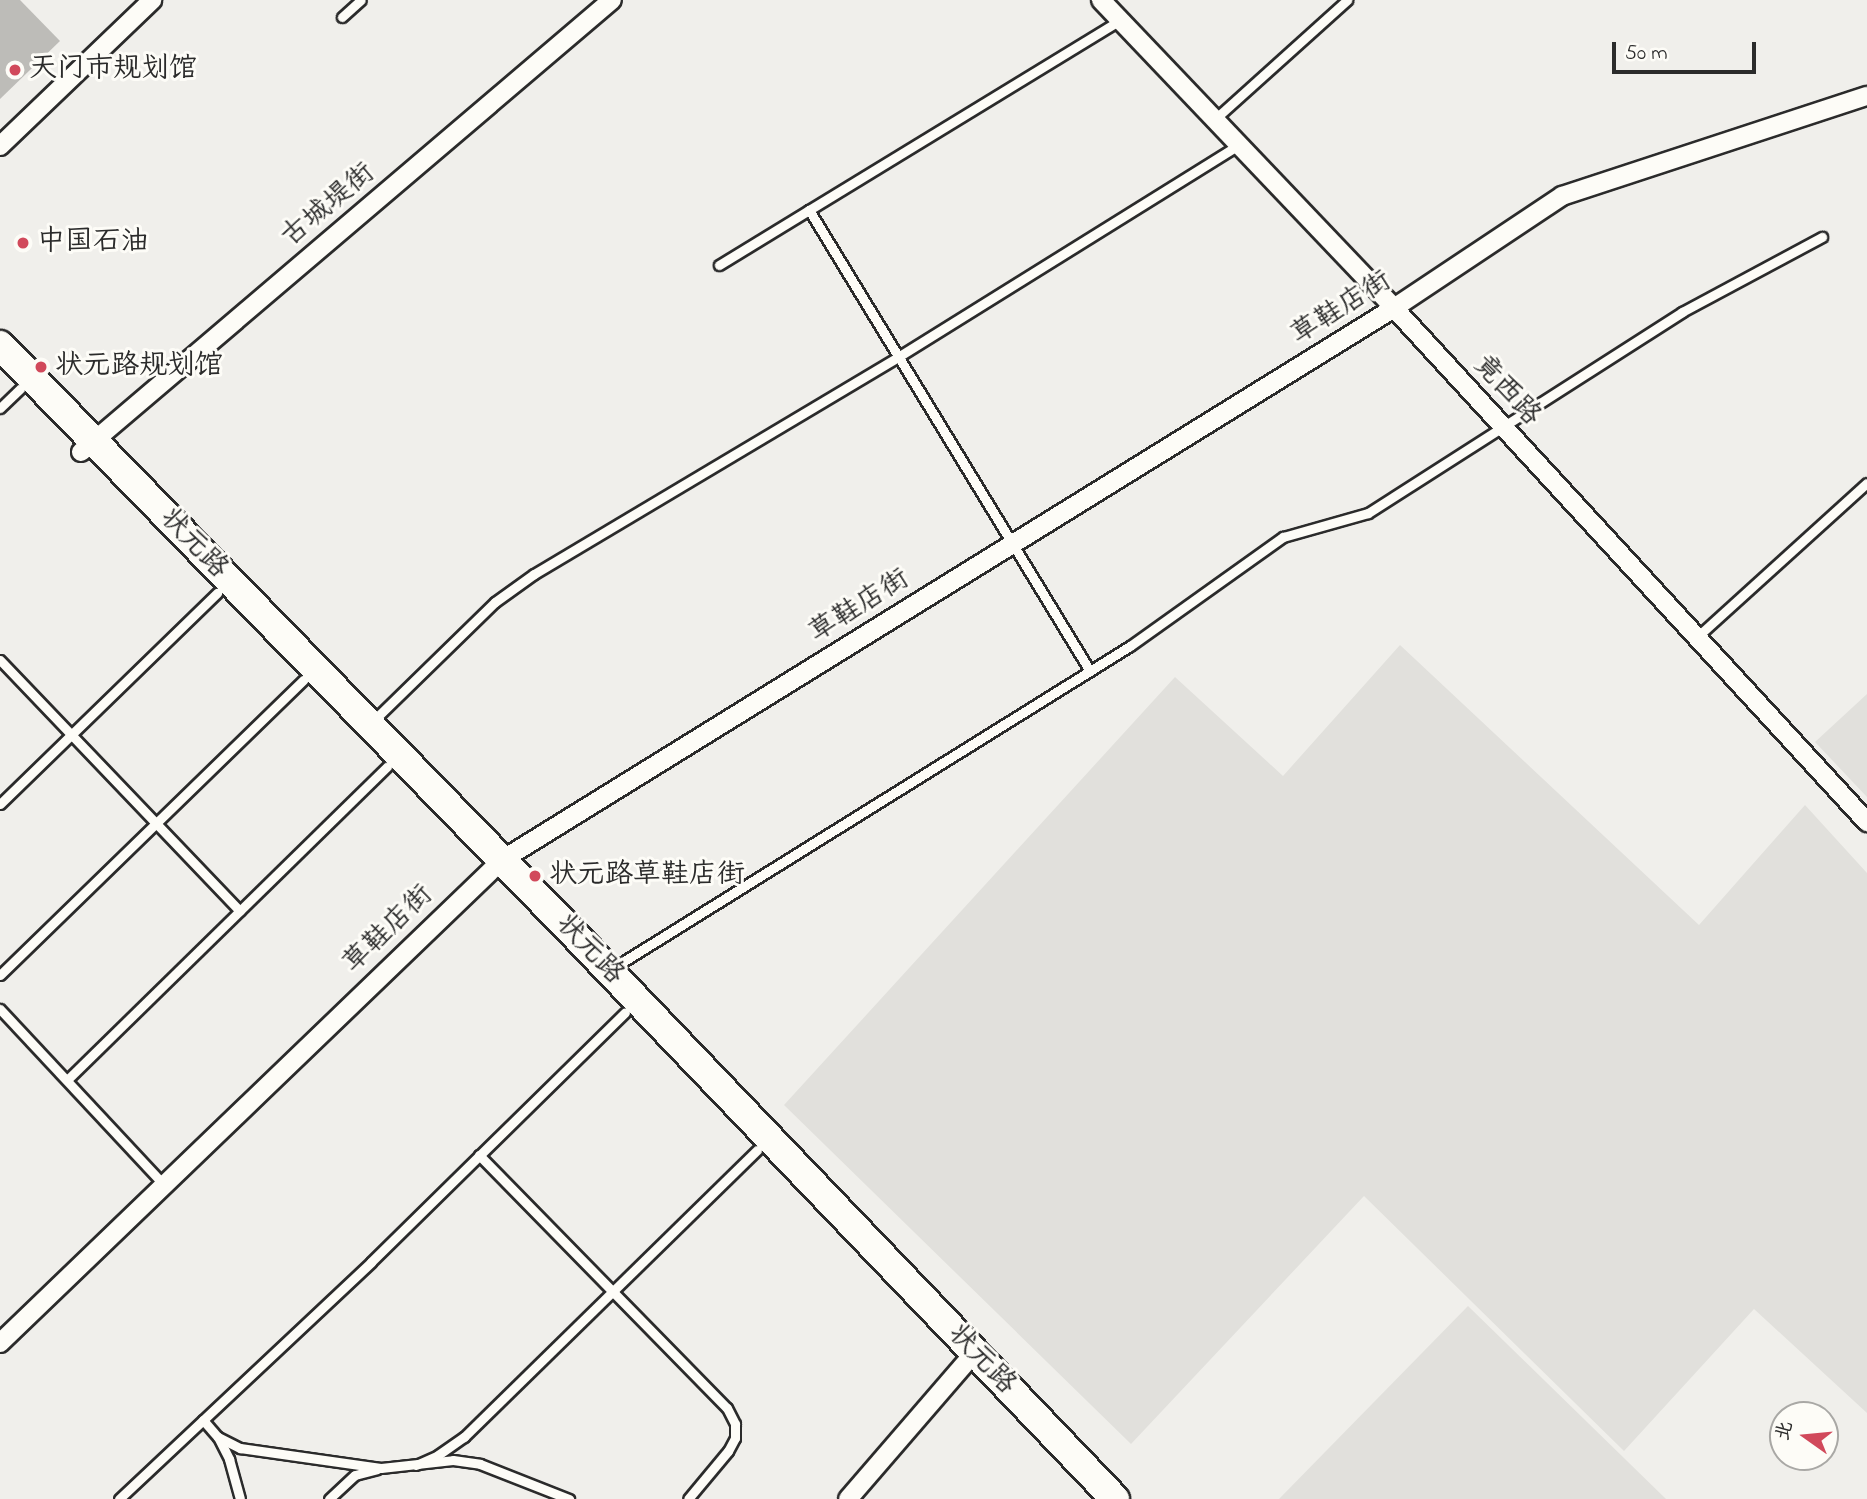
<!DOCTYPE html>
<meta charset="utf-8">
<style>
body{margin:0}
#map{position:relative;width:1867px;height:1499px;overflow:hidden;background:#f0efeb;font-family:"Indie Flower","LXGW WenKai TC",sans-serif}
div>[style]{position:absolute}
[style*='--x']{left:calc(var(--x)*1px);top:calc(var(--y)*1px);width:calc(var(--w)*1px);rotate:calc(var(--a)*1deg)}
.built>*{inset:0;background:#e1e0dc}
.building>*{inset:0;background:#bdbcb8}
.roads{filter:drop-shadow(2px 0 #2b2b2b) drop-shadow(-2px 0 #2b2b2b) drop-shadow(0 2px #2b2b2b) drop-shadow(0 -2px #2b2b2b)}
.service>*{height:9px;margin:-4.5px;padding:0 4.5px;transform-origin:4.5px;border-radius:4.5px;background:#fdfcf7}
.minor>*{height:18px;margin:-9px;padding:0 9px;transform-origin:9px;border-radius:9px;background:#fdfcf7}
.primary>*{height:28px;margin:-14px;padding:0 14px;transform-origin:14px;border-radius:14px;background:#fdfcf7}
.dots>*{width:19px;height:19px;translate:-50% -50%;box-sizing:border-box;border:4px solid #fdfcf7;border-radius:50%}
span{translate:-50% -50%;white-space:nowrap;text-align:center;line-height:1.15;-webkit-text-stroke:6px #fdfcf7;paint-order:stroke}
.poi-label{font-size:28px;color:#2b2b2b}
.left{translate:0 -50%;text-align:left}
.street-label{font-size:28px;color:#2b2b2b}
.north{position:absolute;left:1769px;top:1401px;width:70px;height:70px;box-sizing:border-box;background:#fdfcf7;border:2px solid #a9a8a5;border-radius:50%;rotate:285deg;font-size:19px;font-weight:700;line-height:28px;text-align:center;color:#2b2b2b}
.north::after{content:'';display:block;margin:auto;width:24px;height:32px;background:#d1495b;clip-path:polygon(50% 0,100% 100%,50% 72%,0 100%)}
.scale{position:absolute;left:1612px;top:42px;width:144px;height:32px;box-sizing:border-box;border:4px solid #2b2b2b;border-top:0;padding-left:9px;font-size:21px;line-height:24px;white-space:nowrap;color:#2b2b2b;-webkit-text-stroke:5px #fdfcf7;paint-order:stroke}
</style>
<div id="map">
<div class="built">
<div style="clip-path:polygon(1400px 645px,1699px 925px,1805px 805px,1867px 873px,1867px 1413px,1754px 1309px,1624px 1451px,1364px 1196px,1131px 1444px,784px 1105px,1175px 677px,1283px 776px)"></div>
<div style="clip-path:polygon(1867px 694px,1867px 797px,1815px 742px)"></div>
<div style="clip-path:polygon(1468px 1306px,1666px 1499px,1279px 1499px)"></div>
</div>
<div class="building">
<div style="clip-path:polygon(0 0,20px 0,60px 41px,0 99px)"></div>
</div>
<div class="roads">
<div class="service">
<div style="--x:342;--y:17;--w:25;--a:-42"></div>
<div style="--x:1215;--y:119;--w:178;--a:-42"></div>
<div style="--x:719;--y:265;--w:105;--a:-31.4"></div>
<div style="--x:0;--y:408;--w:28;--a:-44"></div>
<div style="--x:1697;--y:637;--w:229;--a:-42.2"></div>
<div style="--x:0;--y:660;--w:347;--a:46.3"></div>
<div style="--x:1090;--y:671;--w:540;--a:-121.36"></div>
<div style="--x:809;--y:210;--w:364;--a:-31.4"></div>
<div style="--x:373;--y:721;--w:170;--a:-44.3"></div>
<div style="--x:495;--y:602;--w:48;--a:-35.7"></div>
<div style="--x:534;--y:574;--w:424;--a:-30.8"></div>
<div style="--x:898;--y:357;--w:402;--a:-31.9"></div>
<div style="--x:0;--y:804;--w:303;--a:-44.2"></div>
<div style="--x:613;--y:968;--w:609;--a:-31.92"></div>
<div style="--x:1130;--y:646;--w:188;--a:-35.5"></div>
<div style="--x:1283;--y:537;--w:88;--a:-15.8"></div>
<div style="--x:1368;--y:513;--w:373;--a:-32.6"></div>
<div style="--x:1682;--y:312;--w:159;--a:-28.2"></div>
<div style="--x:0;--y:975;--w:423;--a:-44.2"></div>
<div style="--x:0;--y:1009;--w:241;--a:47"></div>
<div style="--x:67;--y:1080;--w:448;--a:-44.4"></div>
<div style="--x:479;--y:1155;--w:354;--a:45.6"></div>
<div style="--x:727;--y:1408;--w:18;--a:63"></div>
<div style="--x:735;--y:1424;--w:14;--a:90"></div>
<div style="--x:735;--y:1438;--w:15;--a:118"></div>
<div style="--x:728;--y:1451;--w:62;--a:129.8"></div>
<div style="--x:203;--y:1420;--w:23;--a:49"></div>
<div style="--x:218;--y:1437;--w:25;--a:63"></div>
<div style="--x:229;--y:1459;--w:41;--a:74.6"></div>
<div style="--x:218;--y:1437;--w:25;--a:27"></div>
<div style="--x:240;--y:1448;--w:142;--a:8.1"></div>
<div style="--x:381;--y:1468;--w:72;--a:-6.3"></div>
<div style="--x:453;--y:1460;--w:27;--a:8"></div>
<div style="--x:480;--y:1464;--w:96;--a:21.5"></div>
<div style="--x:416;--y:1465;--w:24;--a:-24"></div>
<div style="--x:438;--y:1455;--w:32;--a:-35"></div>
<div style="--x:464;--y:1437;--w:410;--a:-44.4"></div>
<div style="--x:119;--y:1499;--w:346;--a:-43.2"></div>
<div style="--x:371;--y:1262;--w:356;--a:-44.5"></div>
<div style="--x:329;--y:1499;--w:35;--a:-43"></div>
<div style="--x:355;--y:1475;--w:23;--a:-15"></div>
</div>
<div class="minor">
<div style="--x:1101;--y:0;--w:425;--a:46.4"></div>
<div style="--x:1394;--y:308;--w:699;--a:47.38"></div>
<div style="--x:0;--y:146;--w:211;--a:-43.8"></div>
<div style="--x:81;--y:452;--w:697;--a:-40.41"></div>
<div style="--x:0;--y:1343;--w:697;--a:-43.89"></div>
<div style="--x:502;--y:860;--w:1049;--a:-31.75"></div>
<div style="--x:1394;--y:308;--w:202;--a:-33.7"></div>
<div style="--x:1562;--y:196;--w:321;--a:-18.2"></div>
<div style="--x:848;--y:1499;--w:193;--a:-49.2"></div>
</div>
<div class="primary">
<div style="--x:0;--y:345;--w:820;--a:45.74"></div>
<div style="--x:572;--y:932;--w:785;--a:46.24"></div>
</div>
</div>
<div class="dots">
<div style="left:15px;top:70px;background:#d1495b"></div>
<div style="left:23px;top:243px;background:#d1495b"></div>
<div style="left:41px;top:367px;background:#d1495b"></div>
<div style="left:535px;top:876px;background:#d1495b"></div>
</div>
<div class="poi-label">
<span class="left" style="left:29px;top:70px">天门市规划馆</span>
<span class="left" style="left:37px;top:243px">中国石油</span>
<span class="left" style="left:55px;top:367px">状元路规划馆</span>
<span class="left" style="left:549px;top:876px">状元路草鞋店街</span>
</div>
<div class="street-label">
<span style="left:329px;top:206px;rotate:-40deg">古城堤街</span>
<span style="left:1342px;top:309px;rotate:-32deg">草鞋店街</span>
<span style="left:1506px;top:391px;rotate:47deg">竟西路</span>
<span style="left:193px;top:544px;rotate:46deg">状元路</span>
<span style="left:860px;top:607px;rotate:-32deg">草鞋店街</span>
<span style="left:389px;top:930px;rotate:-44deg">草鞋店街</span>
<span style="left:589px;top:950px;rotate:46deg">状元路</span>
<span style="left:981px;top:1360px;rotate:46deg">状元路</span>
</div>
<div class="north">北</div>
<div class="scale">50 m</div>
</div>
